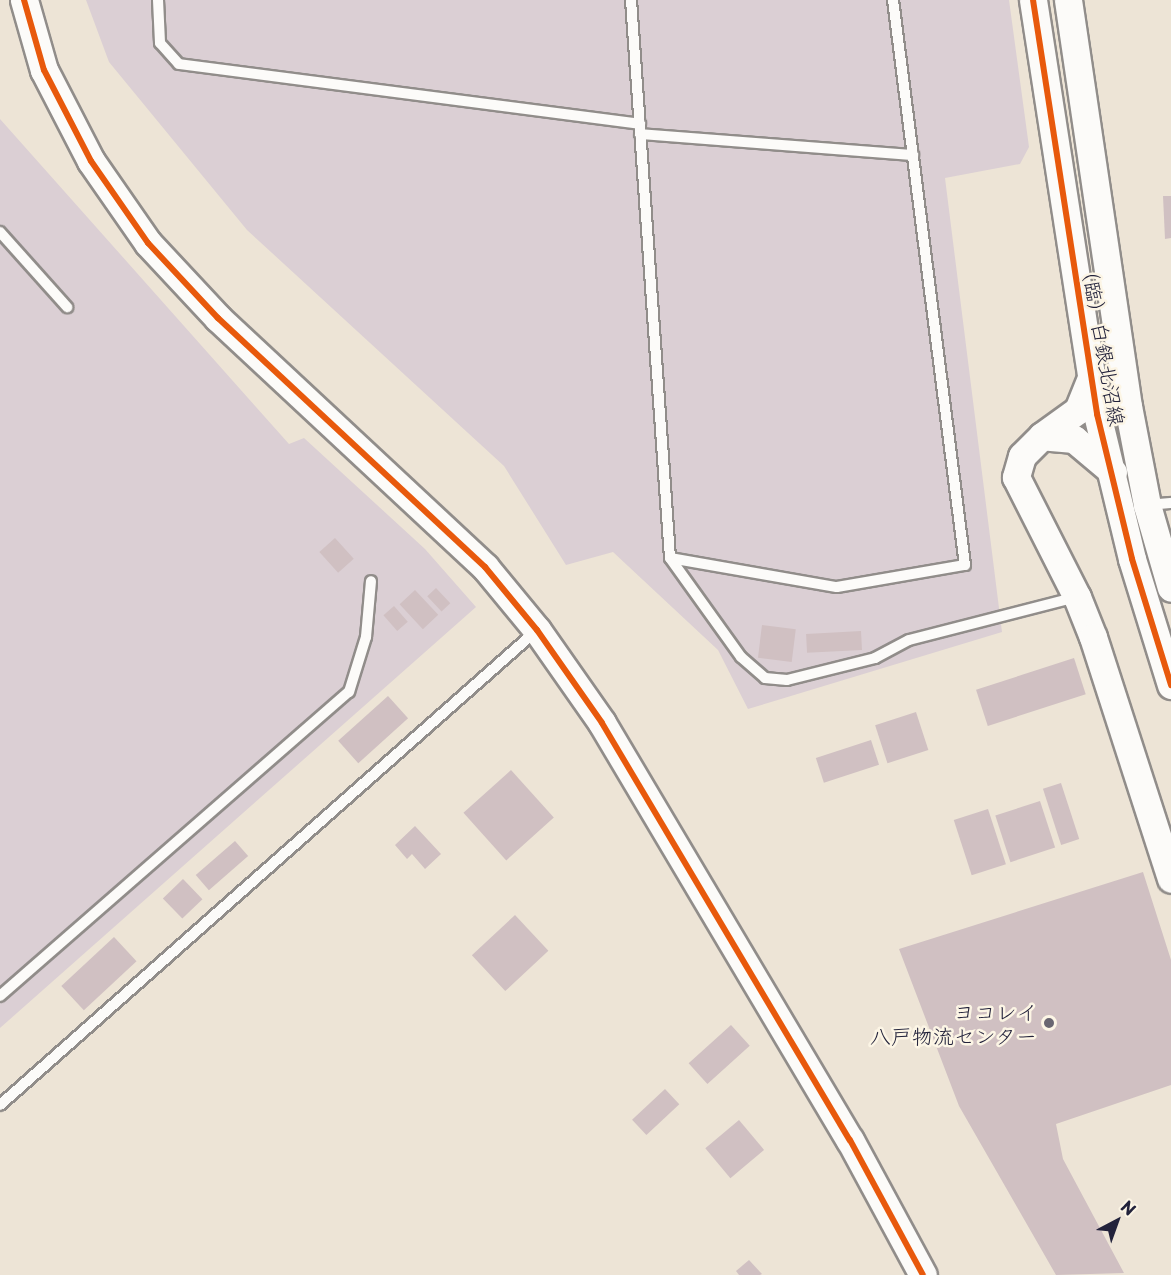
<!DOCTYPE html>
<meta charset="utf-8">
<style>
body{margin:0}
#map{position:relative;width:1171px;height:1275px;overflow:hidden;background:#ede4d6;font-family:"Playpen Sans","Klee One",sans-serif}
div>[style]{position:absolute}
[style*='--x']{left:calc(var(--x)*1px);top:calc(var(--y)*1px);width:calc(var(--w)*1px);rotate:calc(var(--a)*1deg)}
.industrial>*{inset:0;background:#dbcfd4}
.building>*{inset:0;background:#d0c0c2;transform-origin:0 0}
.roads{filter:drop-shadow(2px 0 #918d8a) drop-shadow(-2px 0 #918d8a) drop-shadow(0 2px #918d8a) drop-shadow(0 -2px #918d8a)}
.service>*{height:10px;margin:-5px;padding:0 5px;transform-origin:5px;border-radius:5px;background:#fcfbf9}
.tertiary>*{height:27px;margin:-13.5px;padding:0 13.5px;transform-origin:13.5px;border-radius:13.5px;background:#fcfbf9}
.cycleway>*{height:6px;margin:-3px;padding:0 3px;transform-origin:3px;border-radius:3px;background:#e8590c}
.dots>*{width:16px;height:16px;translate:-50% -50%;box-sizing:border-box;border:3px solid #fcf5e5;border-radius:50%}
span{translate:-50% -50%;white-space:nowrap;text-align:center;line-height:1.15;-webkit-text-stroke:5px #fcf5e5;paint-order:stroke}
.street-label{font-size:21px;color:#22223b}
.poi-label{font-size:21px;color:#22223b}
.right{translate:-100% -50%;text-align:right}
.north{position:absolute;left:1087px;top:1191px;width:60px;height:60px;-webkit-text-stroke:4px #fcf5e5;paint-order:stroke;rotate:41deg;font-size:16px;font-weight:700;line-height:24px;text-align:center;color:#22223b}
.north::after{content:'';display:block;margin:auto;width:21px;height:27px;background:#22223b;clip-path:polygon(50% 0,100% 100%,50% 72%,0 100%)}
</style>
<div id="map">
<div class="industrial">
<div style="clip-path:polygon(86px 0,1009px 0,1029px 147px,1020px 164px,945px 178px,1002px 632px,748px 709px,718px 650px,613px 552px,566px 565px,504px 466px,247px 230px,109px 62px)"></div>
<div style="clip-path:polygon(0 119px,289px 444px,304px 438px,425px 549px,476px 607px,0 1028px)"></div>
</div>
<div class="building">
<div style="clip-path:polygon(1163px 196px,1171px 196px,1171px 238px,1165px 239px)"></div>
<div style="left:335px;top:538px;width:28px;height:21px;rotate:48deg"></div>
<div style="left:436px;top:588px;width:21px;height:12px;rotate:47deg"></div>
<div style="left:415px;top:590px;width:34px;height:21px;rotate:47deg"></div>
<div style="left:394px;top:606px;width:21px;height:14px;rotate:49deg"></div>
<div style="left:762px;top:625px;width:34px;height:33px;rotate:7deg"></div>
<div style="left:861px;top:631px;width:19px;height:55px;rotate:87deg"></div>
<div style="left:1074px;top:658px;width:38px;height:103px;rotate:72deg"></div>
<div style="left:388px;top:696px;width:30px;height:67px;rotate:48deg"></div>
<div style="left:916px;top:712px;width:40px;height:43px;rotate:72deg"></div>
<div style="left:871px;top:740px;width:26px;height:58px;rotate:72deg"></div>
<div style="left:511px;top:770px;width:64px;height:64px;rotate:48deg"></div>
<div style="left:1061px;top:783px;width:59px;height:19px;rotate:72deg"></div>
<div style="left:1040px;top:801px;width:49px;height:47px;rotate:72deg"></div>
<div style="left:988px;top:809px;width:58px;height:36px;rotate:72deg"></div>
<div style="clip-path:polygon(415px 826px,441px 854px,425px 869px,412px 854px,407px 859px,395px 845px)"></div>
<div style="left:235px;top:841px;width:20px;height:52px;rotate:49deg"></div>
<div style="clip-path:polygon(1143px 872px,1171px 960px,1171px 1085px,1056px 1124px,1063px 1159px,1124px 1273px,1056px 1275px,959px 1106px,899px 949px)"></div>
<div style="left:183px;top:879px;width:28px;height:28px;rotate:46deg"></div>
<div style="left:515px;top:915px;width:49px;height:59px;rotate:47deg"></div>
<div style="left:114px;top:937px;width:33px;height:72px;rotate:47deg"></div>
<div style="left:731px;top:1025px;width:28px;height:57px;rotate:48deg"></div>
<div style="left:665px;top:1089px;width:21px;height:45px;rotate:47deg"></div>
<div style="left:739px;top:1120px;width:39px;height:44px;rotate:50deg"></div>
<div style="clip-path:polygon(749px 1260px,762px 1274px,760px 1275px,739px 1275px,736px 1271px)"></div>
</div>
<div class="roads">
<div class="service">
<div style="--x:158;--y:0;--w:43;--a:87.3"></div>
<div style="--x:160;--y:43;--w:28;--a:48"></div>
<div style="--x:179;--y:64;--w:465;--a:7.4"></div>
<div style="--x:631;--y:0;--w:559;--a:86"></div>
<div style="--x:670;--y:558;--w:122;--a:54.4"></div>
<div style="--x:741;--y:657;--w:32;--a:41"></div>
<div style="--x:765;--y:678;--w:22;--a:5"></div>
<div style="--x:787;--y:680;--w:91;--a:-14"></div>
<div style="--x:875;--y:658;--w:38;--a:-28"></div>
<div style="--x:909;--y:640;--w:173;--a:-14.4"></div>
<div style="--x:640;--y:134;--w:274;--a:4.4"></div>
<div style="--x:0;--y:232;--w:101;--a:48.2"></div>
<div style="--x:1147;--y:505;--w:24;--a:-5"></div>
<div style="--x:670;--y:558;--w:169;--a:9.9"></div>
<div style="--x:837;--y:587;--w:130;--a:-9.8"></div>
<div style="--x:965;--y:565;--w:570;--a:-97.26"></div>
<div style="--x:0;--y:996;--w:463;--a:-41.1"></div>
<div style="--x:349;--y:692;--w:58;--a:-72.8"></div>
<div style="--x:366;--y:637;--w:56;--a:-84.9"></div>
<div style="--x:0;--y:1105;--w:717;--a:-41.49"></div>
</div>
<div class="tertiary">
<div style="--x:24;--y:0;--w:73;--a:74.1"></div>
<div style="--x:44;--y:70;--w:102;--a:62.7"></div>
<div style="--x:91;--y:161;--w:100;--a:55.2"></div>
<div style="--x:148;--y:243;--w:103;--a:47"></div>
<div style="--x:218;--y:318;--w:365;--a:43"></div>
<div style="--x:485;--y:567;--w:82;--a:50.5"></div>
<div style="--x:537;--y:630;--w:113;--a:55"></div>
<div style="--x:602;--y:723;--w:485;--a:59.3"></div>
<div style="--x:850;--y:1140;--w:153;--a:61.6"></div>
<div style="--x:1033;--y:0;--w:419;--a:81.2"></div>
<div style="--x:1097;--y:414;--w:149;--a:76.4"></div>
<div style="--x:1132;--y:559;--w:132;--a:72.8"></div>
<div style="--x:1068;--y:0;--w:410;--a:81.6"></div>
<div style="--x:1128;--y:406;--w:101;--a:79.1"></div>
<div style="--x:1147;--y:505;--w:86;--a:73.9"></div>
<div style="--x:1042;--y:436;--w:44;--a:-35.8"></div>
<div style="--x:1078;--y:410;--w:35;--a:-68"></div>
<div style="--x:1113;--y:472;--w:51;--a:-139.8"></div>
<div style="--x:1074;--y:439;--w:32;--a:-175"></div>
<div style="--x:1042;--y:436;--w:28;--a:135"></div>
<div style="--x:1022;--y:456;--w:22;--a:106"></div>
<div style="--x:1016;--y:477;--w:135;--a:63.1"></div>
<div style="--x:1077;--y:597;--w:43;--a:68.2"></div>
<div style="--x:1093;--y:637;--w:254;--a:72.1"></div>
</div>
</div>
<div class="cycleway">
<div style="--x:24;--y:0;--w:73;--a:74.1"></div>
<div style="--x:44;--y:70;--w:102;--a:62.7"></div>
<div style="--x:91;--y:161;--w:100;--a:55.2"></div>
<div style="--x:148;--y:243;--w:103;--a:47"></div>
<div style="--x:218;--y:318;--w:365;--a:43"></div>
<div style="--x:485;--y:567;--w:82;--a:50.5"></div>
<div style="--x:537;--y:630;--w:113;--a:55"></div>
<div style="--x:602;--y:723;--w:485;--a:59.3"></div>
<div style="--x:850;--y:1140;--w:153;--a:61.6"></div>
<div style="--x:1033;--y:0;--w:419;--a:81.2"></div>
<div style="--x:1097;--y:414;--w:149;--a:76.4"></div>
<div style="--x:1132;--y:559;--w:132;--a:72.8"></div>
</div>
<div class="dots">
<div style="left:1049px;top:1023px;background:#696671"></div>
</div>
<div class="street-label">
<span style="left:1104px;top:343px;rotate:80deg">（臨）白銀北沼線</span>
</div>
<div class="poi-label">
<span class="right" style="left:1037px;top:1023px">ヨコレイ<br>八戸物流センター</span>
</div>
<div class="north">N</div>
</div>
